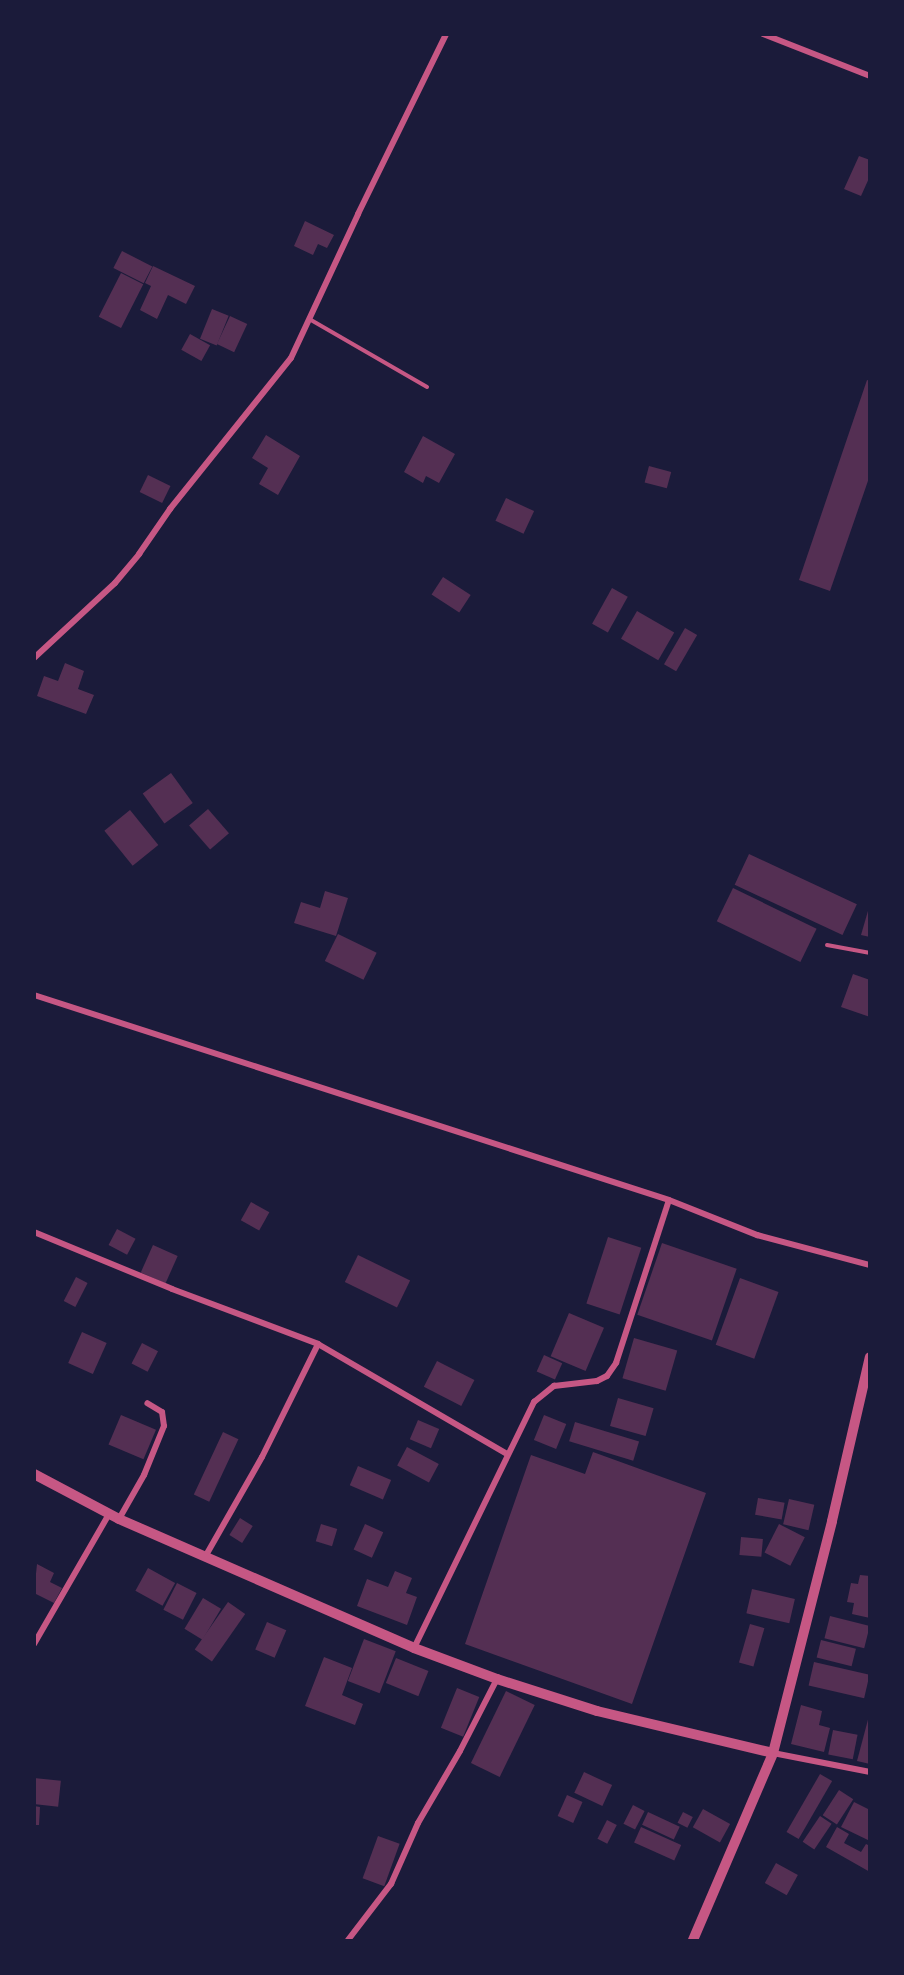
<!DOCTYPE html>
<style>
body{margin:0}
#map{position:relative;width:904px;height:1975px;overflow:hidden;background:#1b1b3a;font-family:"Varela Round",sans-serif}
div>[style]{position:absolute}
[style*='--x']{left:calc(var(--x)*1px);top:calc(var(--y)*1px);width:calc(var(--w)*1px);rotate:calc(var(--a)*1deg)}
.building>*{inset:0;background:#542f53;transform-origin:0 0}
.service>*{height:4px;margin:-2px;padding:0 2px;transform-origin:2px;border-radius:2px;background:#c65784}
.minor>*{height:6px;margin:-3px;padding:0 3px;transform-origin:3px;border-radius:3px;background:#c65784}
.tertiary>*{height:10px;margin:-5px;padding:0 5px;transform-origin:5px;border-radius:5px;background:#c65784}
span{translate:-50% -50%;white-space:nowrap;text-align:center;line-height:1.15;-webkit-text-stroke:5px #1b1b3a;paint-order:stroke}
.frame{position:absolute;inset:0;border:36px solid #1b1b3a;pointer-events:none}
</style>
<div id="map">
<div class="building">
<div style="clip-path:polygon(859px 156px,870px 160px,870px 176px,861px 196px,844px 189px)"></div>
<div style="clip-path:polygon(305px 221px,334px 235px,327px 248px,318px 244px,313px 255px,294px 246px)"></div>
<div style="left:122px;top:251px;width:34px;height:19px;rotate:27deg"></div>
<div style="clip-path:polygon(153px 266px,195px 286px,186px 304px,168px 295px,157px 319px,140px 310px,151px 286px,145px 283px)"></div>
<div style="left:121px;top:273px;width:25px;height:49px;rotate:27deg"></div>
<div style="left:212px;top:309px;width:18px;height:32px;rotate:22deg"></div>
<div style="left:230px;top:316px;width:19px;height:31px;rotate:25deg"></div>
<div style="left:190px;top:334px;width:23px;height:18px;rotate:29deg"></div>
<div style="clip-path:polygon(867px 380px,870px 381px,870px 475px,830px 591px,799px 580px)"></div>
<div style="clip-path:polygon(266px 435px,300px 456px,278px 495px,259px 484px,268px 468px,252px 458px)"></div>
<div style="clip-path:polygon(423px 436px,455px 454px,439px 483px,426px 476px,423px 483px,404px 472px)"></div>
<div style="left:649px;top:466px;width:23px;height:17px;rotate:15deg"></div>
<div style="left:148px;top:475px;width:25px;height:19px;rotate:26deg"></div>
<div style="left:506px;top:498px;width:31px;height:25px;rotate:25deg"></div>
<div style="left:443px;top:577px;width:33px;height:21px;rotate:33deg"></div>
<div style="left:612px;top:588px;width:18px;height:41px;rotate:29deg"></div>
<div style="left:637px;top:611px;width:43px;height:32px;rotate:30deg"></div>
<div style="left:685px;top:628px;width:14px;height:42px;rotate:30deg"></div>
<div style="clip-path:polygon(65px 663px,84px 671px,78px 689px,94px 695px,86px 714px,37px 696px,44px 676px,58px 681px)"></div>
<div style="left:171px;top:773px;width:37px;height:35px;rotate:54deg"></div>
<div style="left:208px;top:809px;width:32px;height:25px;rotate:49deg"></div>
<div style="left:130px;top:810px;width:45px;height:33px;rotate:51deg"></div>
<div style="left:749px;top:854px;width:119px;height:34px;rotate:25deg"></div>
<div style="left:733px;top:888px;width:93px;height:37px;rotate:26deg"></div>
<div style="clip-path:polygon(325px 891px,348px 898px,336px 936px,294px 923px,301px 902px,320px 908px)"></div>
<div style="clip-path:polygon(870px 904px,870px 937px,861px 935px)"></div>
<div style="left:338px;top:934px;width:43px;height:30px;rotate:26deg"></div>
<div style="clip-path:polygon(853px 974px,870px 980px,870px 1017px,841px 1007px)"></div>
<div style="left:251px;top:1202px;width:21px;height:21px;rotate:29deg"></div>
<div style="left:117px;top:1229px;width:21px;height:18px;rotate:28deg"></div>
<div style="left:608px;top:1237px;width:35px;height:70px;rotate:18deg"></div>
<div style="left:662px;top:1243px;width:79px;height:76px;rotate:19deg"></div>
<div style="left:153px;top:1245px;width:27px;height:30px;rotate:24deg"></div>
<div style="left:358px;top:1255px;width:58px;height:30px;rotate:26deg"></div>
<div style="left:76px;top:1277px;width:13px;height:27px;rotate:27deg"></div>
<div style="left:740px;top:1278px;width:41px;height:71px;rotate:20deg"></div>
<div style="left:569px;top:1313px;width:38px;height:47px;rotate:23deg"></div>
<div style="left:82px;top:1332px;width:27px;height:34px;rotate:24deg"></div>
<div style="left:634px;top:1338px;width:45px;height:42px;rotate:16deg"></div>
<div style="left:142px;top:1343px;width:18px;height:23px;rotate:27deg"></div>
<div style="left:544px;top:1355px;width:20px;height:18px;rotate:24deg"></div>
<div style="left:437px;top:1361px;width:42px;height:29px;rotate:27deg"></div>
<div style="left:618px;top:1398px;width:37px;height:29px;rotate:16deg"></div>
<div style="left:121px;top:1415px;width:38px;height:32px;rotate:23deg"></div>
<div style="left:544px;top:1415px;width:24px;height:27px;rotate:22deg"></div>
<div style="left:418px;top:1420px;width:23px;height:21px;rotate:23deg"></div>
<div style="left:575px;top:1422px;width:67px;height:20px;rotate:17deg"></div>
<div style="left:223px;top:1432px;width:17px;height:69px;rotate:25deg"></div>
<div style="left:407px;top:1447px;width:36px;height:21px;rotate:28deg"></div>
<div style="clip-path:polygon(593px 1452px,706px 1493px,632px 1704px,465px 1644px,531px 1455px,585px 1474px)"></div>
<div style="left:358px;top:1466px;width:36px;height:21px;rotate:23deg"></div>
<div style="left:758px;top:1498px;width:27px;height:17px;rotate:10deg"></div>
<div style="left:789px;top:1499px;width:26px;height:26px;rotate:13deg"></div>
<div style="left:240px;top:1518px;width:15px;height:20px;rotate:32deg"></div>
<div style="left:321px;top:1524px;width:17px;height:18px;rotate:17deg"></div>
<div style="left:365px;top:1524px;width:20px;height:28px;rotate:24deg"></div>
<div style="left:779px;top:1524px;width:29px;height:32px;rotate:27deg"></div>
<div style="left:741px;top:1537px;width:22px;height:18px;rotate:5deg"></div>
<div style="clip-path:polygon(37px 1564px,54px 1573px,50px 1582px,62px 1588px,54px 1603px,34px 1593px)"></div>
<div style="left:148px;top:1568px;width:31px;height:26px;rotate:29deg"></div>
<div style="clip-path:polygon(395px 1571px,412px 1578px,406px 1593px,417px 1597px,407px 1625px,357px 1606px,367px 1579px,388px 1587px)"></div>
<div style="clip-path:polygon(860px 1575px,870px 1576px,870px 1618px,852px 1614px,854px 1603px,847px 1602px,851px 1583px,858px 1584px)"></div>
<div style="left:177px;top:1583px;width:22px;height:30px;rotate:27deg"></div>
<div style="left:752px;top:1589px;width:44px;height:25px;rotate:13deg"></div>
<div style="left:203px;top:1598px;width:21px;height:36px;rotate:31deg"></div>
<div style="left:228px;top:1602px;width:21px;height:58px;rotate:35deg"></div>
<div style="left:830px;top:1616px;width:41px;height:23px;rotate:14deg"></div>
<div style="left:267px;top:1622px;width:21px;height:30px;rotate:23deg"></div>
<div style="left:750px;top:1624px;width:15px;height:40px;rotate:16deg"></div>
<div style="left:364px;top:1639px;width:34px;height:45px;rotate:21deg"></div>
<div style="left:821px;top:1640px;width:36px;height:18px;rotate:14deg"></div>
<div style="clip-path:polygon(324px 1657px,352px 1668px,342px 1695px,363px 1704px,355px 1725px,305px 1706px)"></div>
<div style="left:396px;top:1658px;width:35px;height:27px;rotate:22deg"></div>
<div style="left:814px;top:1662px;width:57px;height:24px;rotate:13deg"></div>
<div style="left:457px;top:1688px;width:24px;height:43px;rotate:22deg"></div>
<div style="left:506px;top:1691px;width:32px;height:80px;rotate:26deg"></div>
<div style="clip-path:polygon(801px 1705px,822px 1711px,819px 1725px,830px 1728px,824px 1752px,791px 1744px)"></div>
<div style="clip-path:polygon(870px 1712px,870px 1764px,857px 1761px)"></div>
<div style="left:833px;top:1730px;width:25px;height:25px;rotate:11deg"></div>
<div style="left:584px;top:1772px;width:31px;height:23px;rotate:25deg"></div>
<div style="left:820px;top:1774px;width:14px;height:67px;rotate:30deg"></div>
<div style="left:34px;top:1778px;width:27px;height:26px;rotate:6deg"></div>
<div style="left:839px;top:1790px;width:17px;height:30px;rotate:33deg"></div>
<div style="left:567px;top:1795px;width:17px;height:23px;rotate:24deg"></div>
<div style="clip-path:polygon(854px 1802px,870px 1810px,870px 1841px,841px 1827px)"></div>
<div style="left:633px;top:1805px;width:13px;height:21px;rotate:27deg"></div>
<div style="clip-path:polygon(34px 1806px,40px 1807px,39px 1825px,34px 1825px)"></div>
<div style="left:703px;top:1809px;width:31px;height:21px;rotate:29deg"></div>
<div style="left:648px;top:1812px;width:35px;height:14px;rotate:25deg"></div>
<div style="left:683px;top:1812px;width:11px;height:12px;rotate:27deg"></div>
<div style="left:820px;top:1816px;width:14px;height:31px;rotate:34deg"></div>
<div style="left:607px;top:1820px;width:11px;height:21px;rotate:27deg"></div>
<div style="left:641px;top:1827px;width:44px;height:17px;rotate:24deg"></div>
<div style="clip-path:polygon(837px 1827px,849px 1834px,844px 1843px,861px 1852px,866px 1844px,870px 1846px,870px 1872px,826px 1847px)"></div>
<div style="left:378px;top:1836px;width:23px;height:45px;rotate:20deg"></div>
<div style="left:776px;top:1863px;width:25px;height:23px;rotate:29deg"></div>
</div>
<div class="service">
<div style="--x:311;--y:320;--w:134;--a:30"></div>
<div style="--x:827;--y:945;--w:44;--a:10.5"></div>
</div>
<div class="minor">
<div style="--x:763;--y:34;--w:115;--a:21.4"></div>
<div style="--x:34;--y:658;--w:110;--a:-42.8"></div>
<div style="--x:115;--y:583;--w:38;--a:-50"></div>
<div style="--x:139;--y:554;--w:55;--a:-55.4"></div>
<div style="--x:170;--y:509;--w:193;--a:-51.3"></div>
<div style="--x:291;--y:358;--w:159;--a:-65"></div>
<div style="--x:358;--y:214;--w:200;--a:-63.9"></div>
<div style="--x:34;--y:995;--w:667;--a:17.89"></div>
<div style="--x:669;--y:1200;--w:95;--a:21.7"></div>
<div style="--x:757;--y:1235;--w:117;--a:14.9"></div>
<div style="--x:34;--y:1232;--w:149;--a:22.4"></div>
<div style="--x:172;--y:1289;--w:156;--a:20.6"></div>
<div style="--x:318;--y:1344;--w:219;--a:30.2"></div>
<div style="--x:119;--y:1519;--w:51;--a:-60.4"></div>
<div style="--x:144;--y:1475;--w:53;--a:-67.8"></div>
<div style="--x:164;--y:1426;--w:14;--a:-98"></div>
<div style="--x:162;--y:1412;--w:17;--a:-149"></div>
<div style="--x:205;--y:1557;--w:115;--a:-60.3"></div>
<div style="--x:262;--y:1457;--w:126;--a:-63.6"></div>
<div style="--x:34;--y:1644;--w:150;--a:-60"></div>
<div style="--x:414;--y:1648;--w:274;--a:-64"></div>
<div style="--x:534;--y:1402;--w:26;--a:-39"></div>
<div style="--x:554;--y:1386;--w:43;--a:-6.6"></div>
<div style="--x:597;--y:1381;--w:11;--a:-27"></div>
<div style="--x:607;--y:1376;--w:16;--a:-55"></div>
<div style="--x:616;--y:1363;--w:171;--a:-72"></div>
<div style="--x:773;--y:1753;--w:99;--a:11.1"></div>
<div style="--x:348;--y:1940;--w:71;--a:-52.5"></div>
<div style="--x:391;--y:1884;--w:67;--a:-66.1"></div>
<div style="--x:418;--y:1823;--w:83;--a:-59.7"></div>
<div style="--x:460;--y:1751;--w:81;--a:-62.8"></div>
</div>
<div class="tertiary">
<div style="--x:34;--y:1474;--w:96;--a:27.9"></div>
<div style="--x:119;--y:1519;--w:322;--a:23.6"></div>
<div style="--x:414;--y:1648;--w:89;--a:20.5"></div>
<div style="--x:497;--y:1679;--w:105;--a:17.7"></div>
<div style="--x:597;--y:1711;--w:181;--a:13.4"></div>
<div style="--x:693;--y:1940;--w:203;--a:-66.8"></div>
<div style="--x:773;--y:1753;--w:239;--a:-75.7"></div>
<div style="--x:832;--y:1521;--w:168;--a:-77"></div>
</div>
<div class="frame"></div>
</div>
